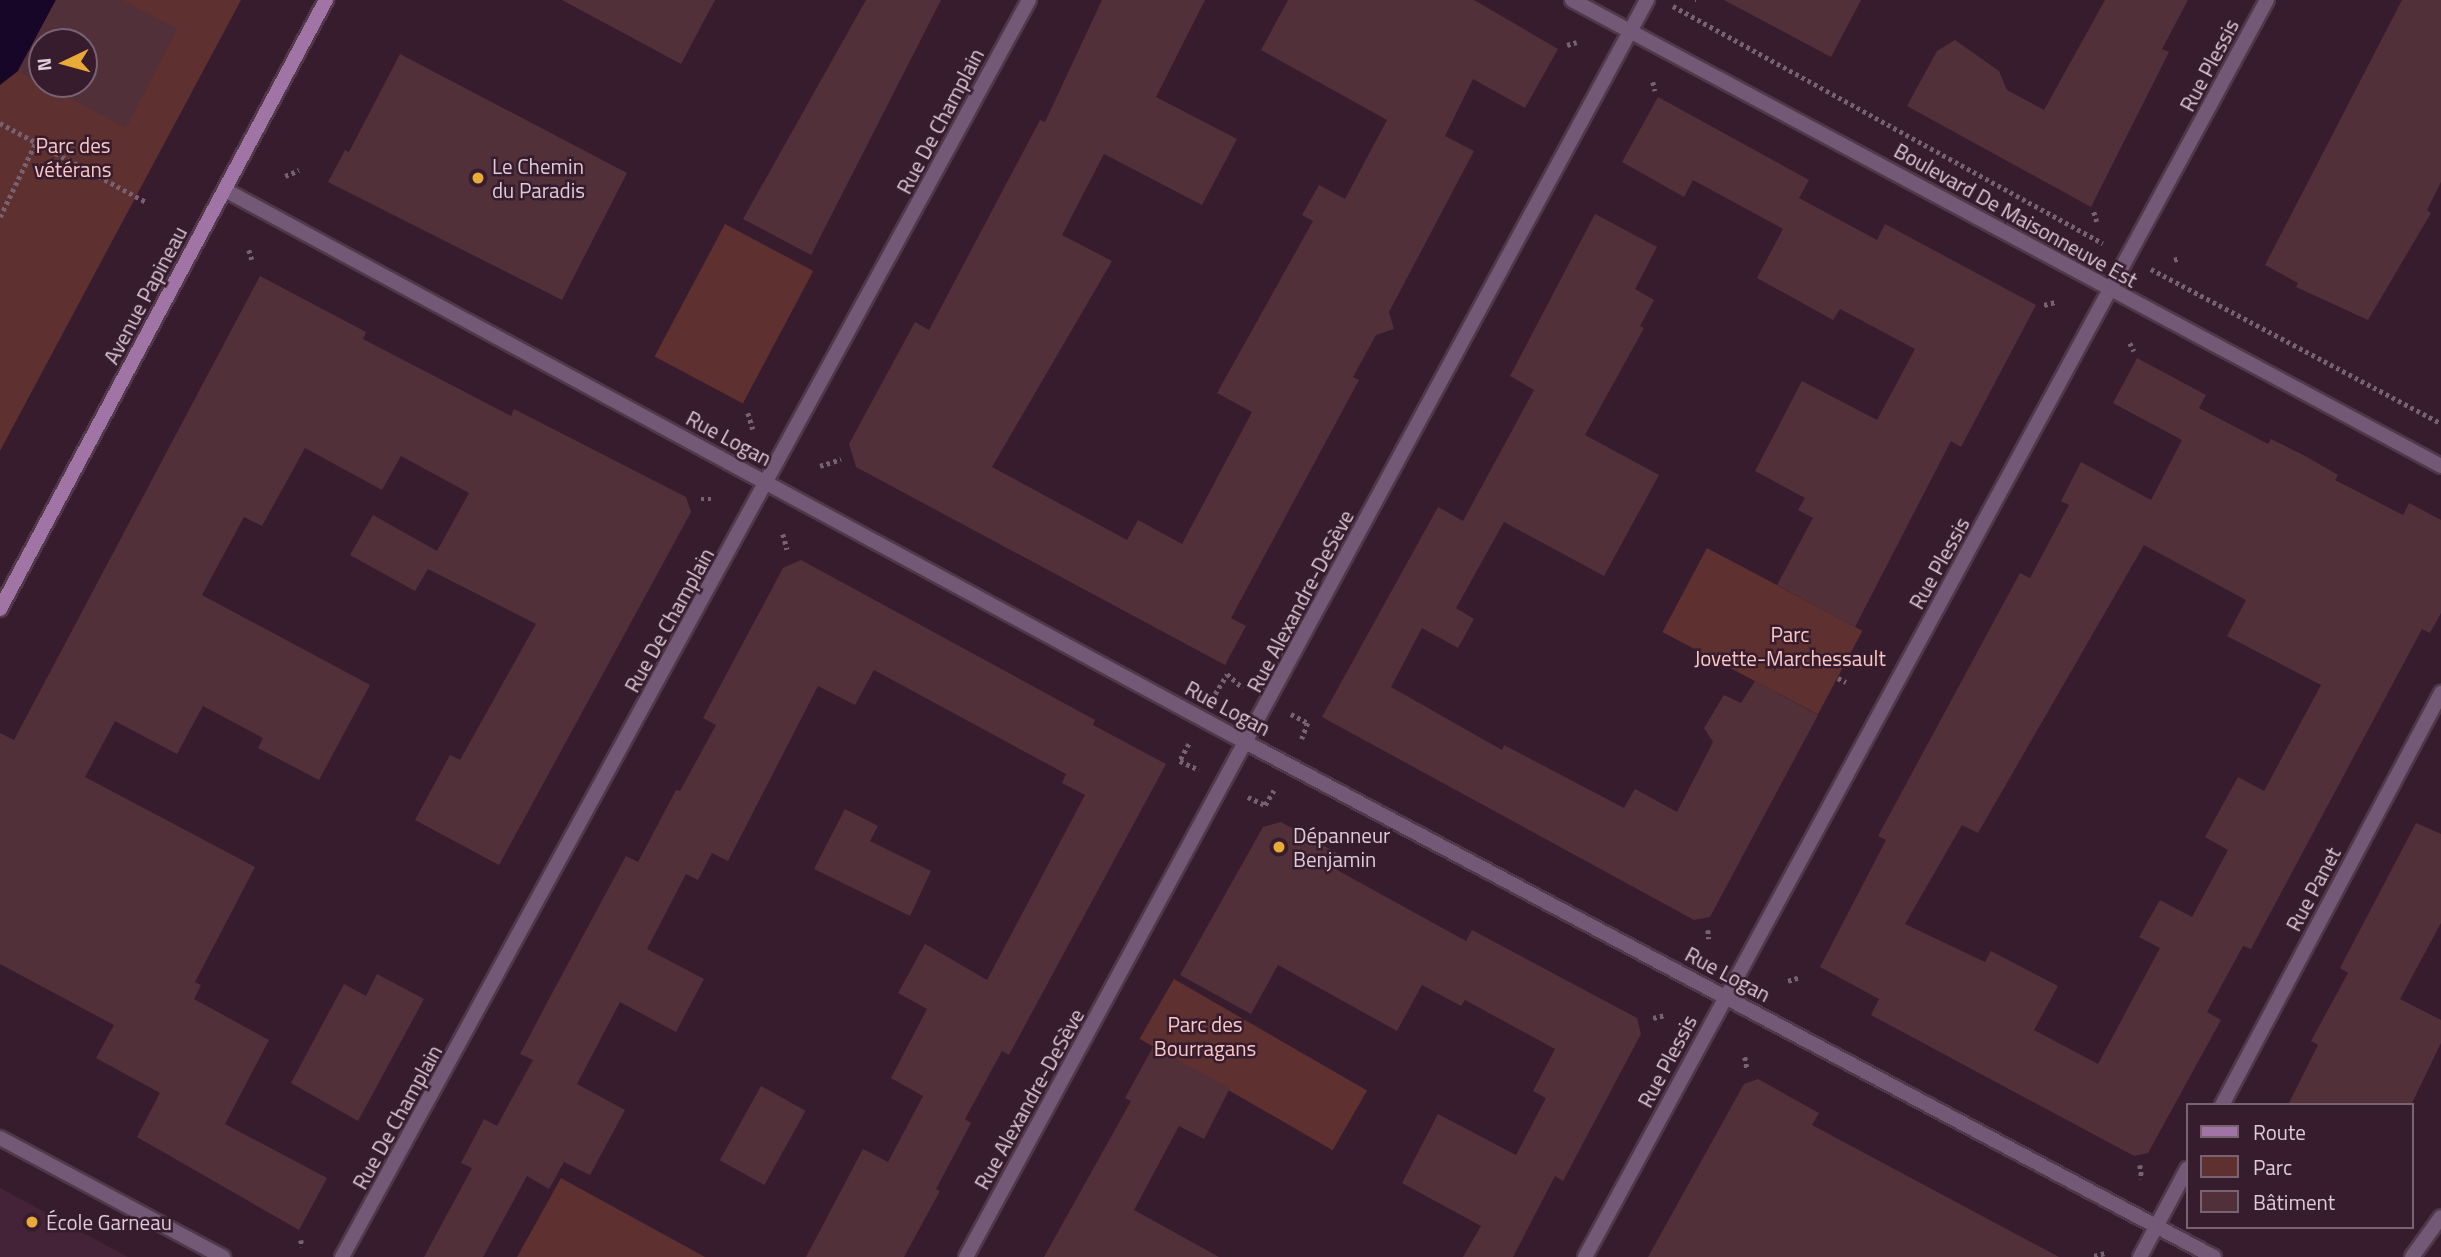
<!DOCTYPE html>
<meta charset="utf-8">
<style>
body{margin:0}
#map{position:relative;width:2441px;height:1257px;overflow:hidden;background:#361c2d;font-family:"Titillium Web",sans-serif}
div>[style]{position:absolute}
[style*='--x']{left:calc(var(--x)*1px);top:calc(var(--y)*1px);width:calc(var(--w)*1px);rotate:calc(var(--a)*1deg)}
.built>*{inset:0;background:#442338}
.green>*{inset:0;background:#5e3030;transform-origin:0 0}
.water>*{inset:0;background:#170628}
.building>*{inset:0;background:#51303a;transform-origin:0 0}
.path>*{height:4.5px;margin-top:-2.25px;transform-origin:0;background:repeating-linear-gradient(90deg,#786170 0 3.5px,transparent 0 7px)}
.roads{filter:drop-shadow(2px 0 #513848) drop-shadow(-2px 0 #513848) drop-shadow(0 2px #513848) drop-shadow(0 -2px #513848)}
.minor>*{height:14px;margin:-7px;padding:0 7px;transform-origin:7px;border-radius:7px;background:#745977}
.tertiary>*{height:14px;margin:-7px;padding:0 7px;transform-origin:7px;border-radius:7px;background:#745977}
.secondary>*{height:14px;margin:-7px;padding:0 7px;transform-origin:7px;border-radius:7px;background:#a074a5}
.dots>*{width:19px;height:19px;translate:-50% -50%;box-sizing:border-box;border:4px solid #361c2d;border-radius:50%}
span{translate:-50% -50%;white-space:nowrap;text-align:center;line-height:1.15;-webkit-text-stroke:5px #361c2d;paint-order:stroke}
.street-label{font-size:21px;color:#deccd7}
.park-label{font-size:21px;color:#fac7c5}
.poi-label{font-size:21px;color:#deccd7}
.left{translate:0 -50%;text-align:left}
.legend{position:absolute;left:2186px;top:1103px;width:228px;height:126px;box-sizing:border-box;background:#361c2d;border:2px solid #796271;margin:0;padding:9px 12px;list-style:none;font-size:21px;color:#deccd7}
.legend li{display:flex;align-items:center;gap:14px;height:35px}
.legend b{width:35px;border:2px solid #796271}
.north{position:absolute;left:28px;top:28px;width:70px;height:70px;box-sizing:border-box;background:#361c2d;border:2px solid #796271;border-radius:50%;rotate:265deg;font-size:19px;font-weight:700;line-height:28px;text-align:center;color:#deccd7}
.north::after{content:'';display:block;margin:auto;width:24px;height:32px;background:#e9ab38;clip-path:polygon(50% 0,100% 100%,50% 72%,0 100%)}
</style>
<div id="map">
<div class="built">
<div style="clip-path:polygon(0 1188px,128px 1257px,0 1257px)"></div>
</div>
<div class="green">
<div style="clip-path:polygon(evenodd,0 0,241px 0,0 451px,0 0,42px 42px,84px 42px,84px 84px,42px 84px,42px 42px)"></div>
<div style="left:725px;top:224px;width:100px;height:150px;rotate:28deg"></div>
<div style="left:1707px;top:548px;width:176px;height:95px;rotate:28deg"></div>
<div style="left:1174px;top:979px;width:223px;height:69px;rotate:30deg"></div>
<div style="clip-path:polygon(561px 1178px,705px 1257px,517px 1257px)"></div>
</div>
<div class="water">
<div style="clip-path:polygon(0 0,56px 0,18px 71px,0 85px)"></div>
</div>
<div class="building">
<div style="clip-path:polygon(56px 0,122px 0,177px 29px,126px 128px,43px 84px,84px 84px,84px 42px,42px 42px,42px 84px,18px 71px)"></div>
<div style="clip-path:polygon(562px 0,715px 0,681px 64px)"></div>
<div style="clip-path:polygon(866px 0,941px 0,811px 255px,743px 219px)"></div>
<div style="clip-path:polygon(1102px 0,1205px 0,1156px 97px,1237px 139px,1202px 205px,1104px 154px,1062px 235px,1112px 261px,992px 467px,1127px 540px,1138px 520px,1182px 544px,1252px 412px,1217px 393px,1313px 221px,1302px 215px,1319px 185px,1345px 199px,1387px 120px,1261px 50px,1288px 0,1474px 0,1558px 49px,1525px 108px,1473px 79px,1445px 136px,1474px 151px,1389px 312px,1394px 329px,1376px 335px,1353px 377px,1359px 380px,1231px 618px,1246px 626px,1225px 665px,856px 467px,849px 444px,915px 322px,929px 330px,1040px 120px,1045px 122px)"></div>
<div style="clip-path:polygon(1724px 0,1861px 0,1831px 57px)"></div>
<div style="clip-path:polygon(2105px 0,2188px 0,2162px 49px,2169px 52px,2091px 207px,1907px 106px,1937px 51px,1955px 40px,1999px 71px,2007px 90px,2044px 110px)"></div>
<div style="clip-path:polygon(2402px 0,2441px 0,2441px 182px,2427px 210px,2431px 213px,2368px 320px,2296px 287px,2298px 283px,2265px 265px)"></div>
<div style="clip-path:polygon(400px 54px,627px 173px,562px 300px,328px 182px,345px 150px,349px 152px)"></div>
<div style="clip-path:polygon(1658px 97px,1809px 180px,1799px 198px,1877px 240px,1885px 224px,2036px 305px,1961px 447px,1951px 441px,1855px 627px,1777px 585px,1813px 518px,1798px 510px,1805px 498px,1755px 471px,1802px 381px,1877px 420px,1915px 349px,1840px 309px,1833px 320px,1757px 278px,1783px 229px,1693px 180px,1684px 197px,1622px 162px)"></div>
<div style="clip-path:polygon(1595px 214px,1657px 247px,1635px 289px,1654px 300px,1640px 326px,1644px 328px,1585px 435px,1659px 475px,1604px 576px,1504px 522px,1456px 608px,1474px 619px,1458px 648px,1422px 628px,1391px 687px,1502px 750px,1504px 745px,1624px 808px,1635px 789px,1677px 812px,1713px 742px,1704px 728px,1724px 695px,1741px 703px,1755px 681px,1818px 715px,1710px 917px,1694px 920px,1322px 717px,1438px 507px,1463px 521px,1534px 390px,1510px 376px)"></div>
<div style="clip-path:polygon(260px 276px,366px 332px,363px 339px,511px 416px,514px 409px,686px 497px,691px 512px,499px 865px,415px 820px,450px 755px,460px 760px,536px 624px,428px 569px,415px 591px,350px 555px,373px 515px,437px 551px,469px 493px,401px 456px,382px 490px,305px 448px,262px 526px,244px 517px,202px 595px,370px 685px,319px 780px,258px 748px,263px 738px,203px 706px,177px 754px,115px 721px,85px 777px,255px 867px,195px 982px,201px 985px,194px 999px,269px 1040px,225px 1124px,327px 1178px,299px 1230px,137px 1137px,160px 1093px,96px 1058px,114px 1025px,0 964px,0 733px,14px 740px)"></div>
<div style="clip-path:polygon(evenodd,2137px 358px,2206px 395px,2199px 408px,2268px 444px,2271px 439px,2307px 457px,2338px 475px,2335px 480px,2403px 515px,2409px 503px,2441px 520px,2441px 613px,2430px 633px,2422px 629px,2251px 949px,2243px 946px,2207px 1012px,2221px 1020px,2148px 1153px,2134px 1156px,1871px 1015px,1879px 999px,1820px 967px,1886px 840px,1878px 836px,2020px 573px,2030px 578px,2069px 505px,2061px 501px,2081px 462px,2151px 500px,2182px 440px,2113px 403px,2137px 358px,2144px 545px,2246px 600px,2227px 636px,2321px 685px,2264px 791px,2238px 777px,2205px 837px,2228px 850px,2192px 917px,2160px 900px,2139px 937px,2160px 948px,2098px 1064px,2034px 1030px,2058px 986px,1991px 951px,1985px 962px,1905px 924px,1962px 825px,1978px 833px,2144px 545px)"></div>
<div style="clip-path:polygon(801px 560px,1095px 720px,1093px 725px,1166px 764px,1009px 1055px,1002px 1051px,965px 1119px,971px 1123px,936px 1189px,940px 1191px,904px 1257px,806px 1257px,863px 1149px,888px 1162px,923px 1096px,891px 1078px,927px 1009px,898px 993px,925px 944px,987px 980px,1085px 795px,1062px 783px,1066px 774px,874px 670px,855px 705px,818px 686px,728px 861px,712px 853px,698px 880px,686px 874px,647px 949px,704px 979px,676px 1032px,620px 1002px,577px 1084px,625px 1110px,590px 1175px,564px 1162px,549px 1189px,527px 1176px,483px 1257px,424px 1257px,472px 1168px,461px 1163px,484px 1119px,497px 1126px,533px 1060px,520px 1054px,549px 999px,626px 856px,638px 862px,676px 790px,680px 791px,716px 725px,703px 718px,783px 568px)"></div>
<div style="clip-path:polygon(845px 809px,878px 826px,870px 841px,931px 871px,910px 916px,814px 869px)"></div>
<div style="clip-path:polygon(1281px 822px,1344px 857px,1337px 870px,1466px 941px,1472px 930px,1637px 1018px,1641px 1034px,1563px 1181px,1555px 1176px,1513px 1257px,1463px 1257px,1481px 1226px,1402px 1183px,1438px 1114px,1516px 1155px,1546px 1098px,1533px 1091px,1555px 1049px,1465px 1000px,1461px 1006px,1422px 985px,1397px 1031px,1278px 965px,1251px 1014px,1180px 975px,1263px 827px)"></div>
<div style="clip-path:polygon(2416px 823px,2441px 834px,2441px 923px,2400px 999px,2441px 1020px,2441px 1043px,2411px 1105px,2288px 1105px,2318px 1045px,2311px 1041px,2348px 973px,2340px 968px)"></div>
<div style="clip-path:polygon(377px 974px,424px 999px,358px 1121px,291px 1083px,344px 984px,366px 996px)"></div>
<div style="clip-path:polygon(1153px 1047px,1230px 1088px,1204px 1139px,1179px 1126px,1134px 1210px,1219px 1257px,1044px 1257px,1131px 1101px,1125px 1098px)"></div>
<div style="clip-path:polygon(1758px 1079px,1819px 1113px,1812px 1125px,2059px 1257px,1648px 1257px,1744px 1084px)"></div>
<div style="left:761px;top:1086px;width:51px;height:85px;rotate:29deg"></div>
</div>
<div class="path">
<div style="--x:1695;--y:0;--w:1;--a:0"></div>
<div style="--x:1673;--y:6;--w:491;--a:28.9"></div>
<div style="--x:1567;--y:45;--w:10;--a:-17"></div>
<div style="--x:1653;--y:82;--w:9;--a:77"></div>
<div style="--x:0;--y:123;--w:166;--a:28.4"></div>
<div style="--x:285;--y:176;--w:15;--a:-23"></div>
<div style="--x:2094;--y:212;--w:10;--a:73"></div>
<div style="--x:0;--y:217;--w:83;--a:-64.4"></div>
<div style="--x:249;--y:250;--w:10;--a:73"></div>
<div style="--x:2174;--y:260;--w:6;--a:-18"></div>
<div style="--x:2151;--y:269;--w:328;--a:28"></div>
<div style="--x:2044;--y:305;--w:11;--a:-15"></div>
<div style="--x:2130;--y:343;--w:9;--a:63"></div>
<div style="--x:748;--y:413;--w:17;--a:73"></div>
<div style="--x:820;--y:466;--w:22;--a:-18"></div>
<div style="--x:701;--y:499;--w:13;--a:0"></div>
<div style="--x:783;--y:534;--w:16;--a:75"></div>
<div style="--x:1838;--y:678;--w:9;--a:27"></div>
<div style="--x:1215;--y:694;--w:23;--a:-59"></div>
<div style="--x:1227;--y:674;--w:21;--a:41"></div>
<div style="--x:1291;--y:714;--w:19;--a:28"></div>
<div style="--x:1308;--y:723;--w:17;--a:111"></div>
<div style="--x:1189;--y:744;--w:19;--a:118"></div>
<div style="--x:1180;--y:761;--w:21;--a:25"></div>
<div style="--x:1248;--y:797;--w:19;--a:25"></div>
<div style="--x:1265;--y:805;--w:17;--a:-59"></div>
<div style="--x:1708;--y:930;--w:9;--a:84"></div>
<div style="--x:1788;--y:981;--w:13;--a:-18"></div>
<div style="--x:1653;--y:1018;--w:12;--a:-14"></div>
<div style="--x:1745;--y:1057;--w:11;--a:80"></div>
<div style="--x:2140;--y:1165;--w:14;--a:82"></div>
<div style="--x:301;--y:1240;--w:7;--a:82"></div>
<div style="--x:2094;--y:1256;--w:11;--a:-15"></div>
</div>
<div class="roads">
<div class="minor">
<div style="--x:225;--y:190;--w:1162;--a:28.42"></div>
<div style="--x:1247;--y:743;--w:1095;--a:27.99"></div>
<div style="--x:2222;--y:1105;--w:467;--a:-62"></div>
<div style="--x:0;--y:1138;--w:253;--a:28.1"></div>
<div style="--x:342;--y:1257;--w:1432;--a:-61.34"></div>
<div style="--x:966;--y:1257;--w:1430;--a:-61.55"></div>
<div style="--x:1585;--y:1257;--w:1430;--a:-61.52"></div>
<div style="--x:2140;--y:1257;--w:100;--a:-61.9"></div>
<div style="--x:2412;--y:1257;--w:49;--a:-54.1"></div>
</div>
<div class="tertiary">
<div style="--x:1572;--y:0;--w:986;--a:28.2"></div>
</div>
<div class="secondary">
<div style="--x:0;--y:609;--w:691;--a:-61.84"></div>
</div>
</div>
<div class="dots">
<div style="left:478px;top:178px;background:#e9ab38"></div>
<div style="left:1279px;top:847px;background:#e9ab38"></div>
<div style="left:32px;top:1222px;background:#e9ab38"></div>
</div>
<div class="street-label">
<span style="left:2209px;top:65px;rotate:-62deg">Rue Plessis</span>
<span style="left:940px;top:121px;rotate:-62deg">Rue De Champlain</span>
<span style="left:2016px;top:215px;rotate:29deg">Boulevard De Maisonneuve Est</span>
<span style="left:145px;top:295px;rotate:-62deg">Avenue Papineau</span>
<span style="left:729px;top:438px;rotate:28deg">Rue Logan</span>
<span style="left:1939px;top:563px;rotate:-61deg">Rue Plessis</span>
<span style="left:1300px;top:601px;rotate:-62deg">Rue Alexandre-DeSève</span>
<span style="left:669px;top:620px;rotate:-61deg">Rue De Champlain</span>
<span style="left:1228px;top:708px;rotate:28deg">Rue Logan</span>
<span style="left:2313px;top:889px;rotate:-62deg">Rue Panet</span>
<span style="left:1728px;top:974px;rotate:28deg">Rue Logan</span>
<span style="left:1667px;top:1061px;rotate:-62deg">Rue Plessis</span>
<span style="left:1029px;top:1099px;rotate:-61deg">Rue Alexandre-DeSève</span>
<span style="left:397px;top:1117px;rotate:-61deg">Rue De Champlain</span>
</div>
<div class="park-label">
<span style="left:73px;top:157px">Parc des<br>vétérans</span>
<span style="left:1790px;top:646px">Parc<br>Jovette-Marchessault</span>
<span style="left:1205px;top:1036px">Parc des<br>Bourragans</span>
</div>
<div class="poi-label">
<span class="left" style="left:492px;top:178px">Le Chemin<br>du Paradis</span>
<span class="left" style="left:1293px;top:847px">Dépanneur<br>Benjamin</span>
<span class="left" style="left:46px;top:1222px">École Garneau</span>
</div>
<ul class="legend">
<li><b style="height:9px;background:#a074a5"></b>Route</li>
<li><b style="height:19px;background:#5e3030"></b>Parc</li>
<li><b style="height:19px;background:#51303a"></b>Bâtiment</li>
</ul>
<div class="north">N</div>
</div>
